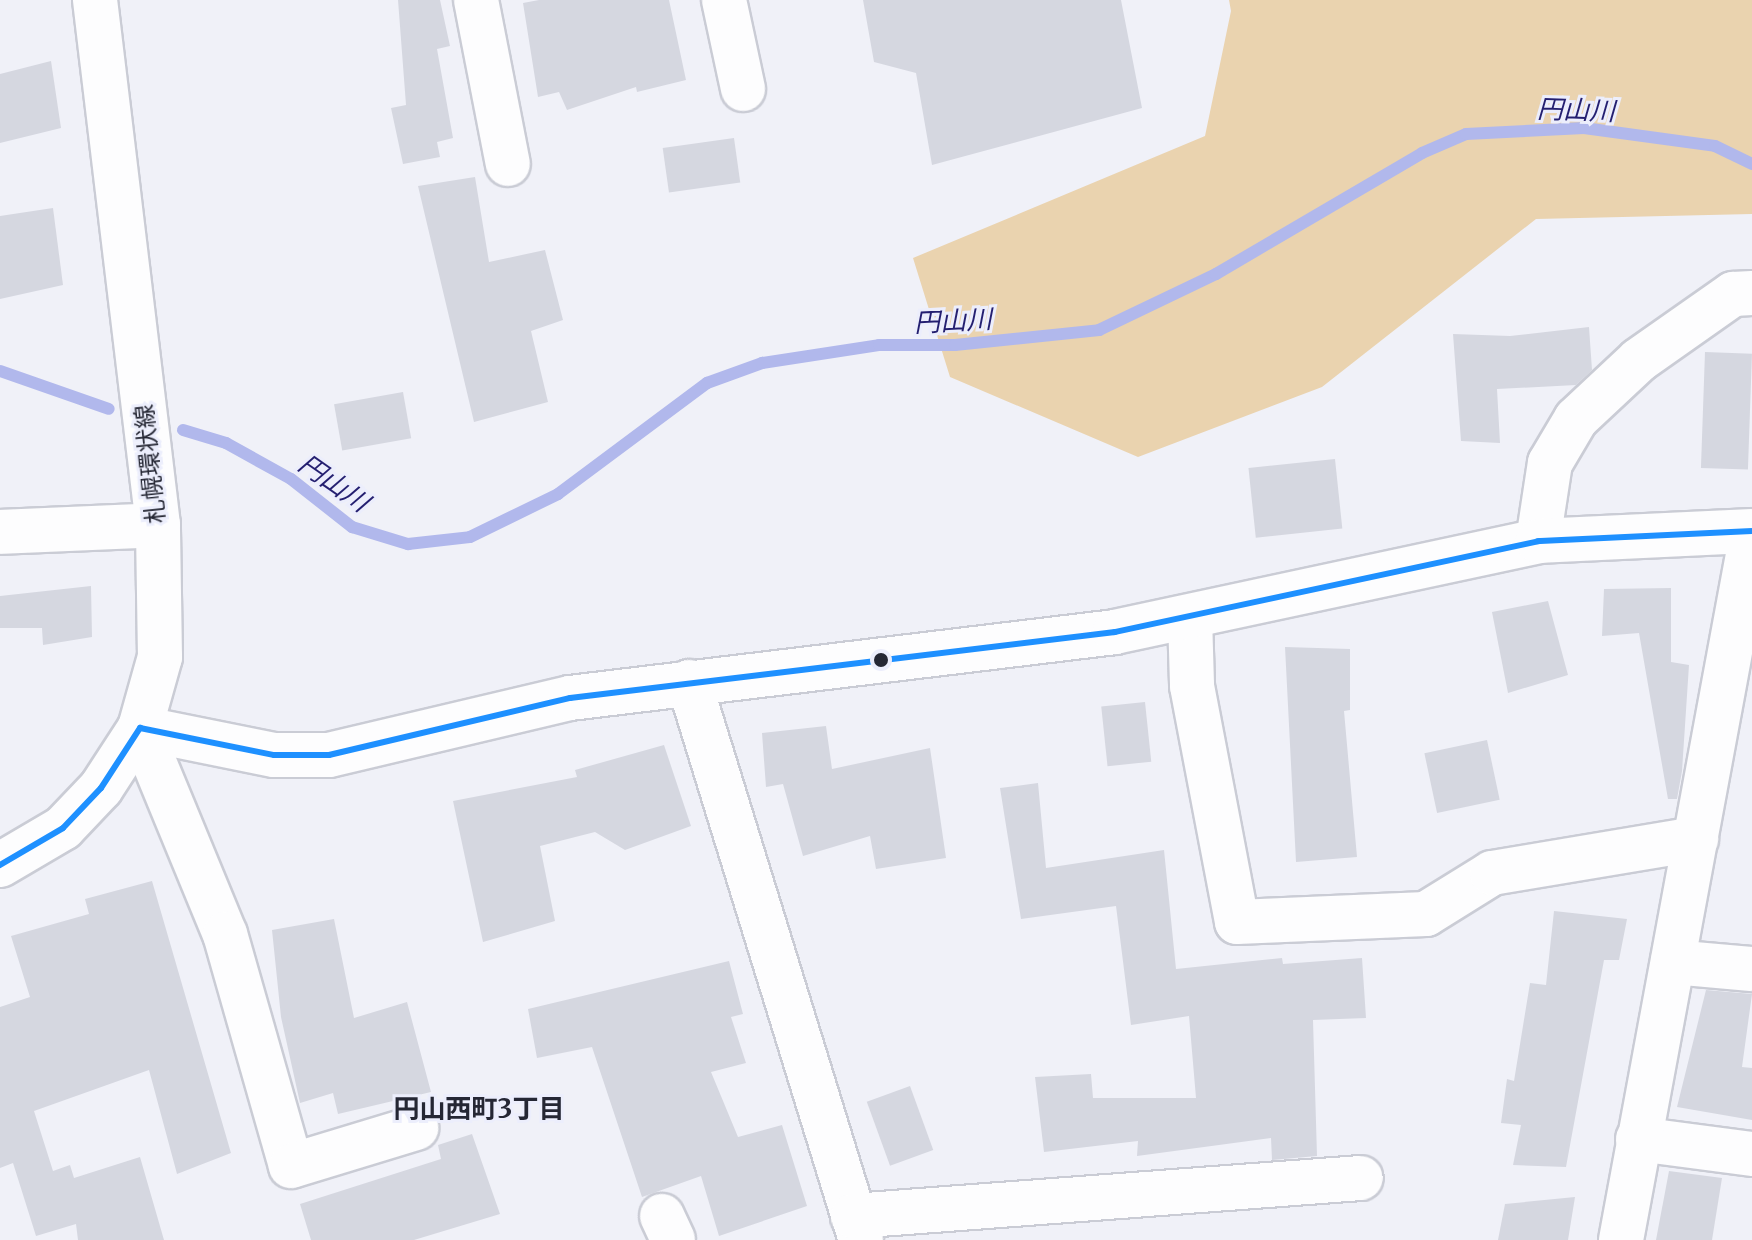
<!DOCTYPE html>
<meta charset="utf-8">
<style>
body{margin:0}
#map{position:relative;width:1752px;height:1240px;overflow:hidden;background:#f0f1f8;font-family:Merriweather,"Noto Sans JP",serif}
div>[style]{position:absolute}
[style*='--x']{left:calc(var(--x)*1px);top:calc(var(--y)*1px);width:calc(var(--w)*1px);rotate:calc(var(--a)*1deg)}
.green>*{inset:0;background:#ead3af}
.stream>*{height:12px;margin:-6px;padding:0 6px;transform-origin:6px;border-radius:6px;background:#b1b8ec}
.building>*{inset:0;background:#d5d7e0;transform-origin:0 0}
.roads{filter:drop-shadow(2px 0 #caccd5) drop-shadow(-2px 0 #caccd5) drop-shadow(0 2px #caccd5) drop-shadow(0 -2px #caccd5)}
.minor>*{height:44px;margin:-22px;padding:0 22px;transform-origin:22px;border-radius:22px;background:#fdfdfe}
.major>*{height:44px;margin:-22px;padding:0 22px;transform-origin:22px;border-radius:22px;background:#fdfdfe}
.bus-1>*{height:6px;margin:-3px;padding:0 3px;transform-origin:3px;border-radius:3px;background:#1e90ff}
.dots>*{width:22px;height:22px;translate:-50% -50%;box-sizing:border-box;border:4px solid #eceefc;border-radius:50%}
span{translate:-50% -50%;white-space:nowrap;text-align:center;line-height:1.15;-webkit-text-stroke:6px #eceefc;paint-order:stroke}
.street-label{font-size:24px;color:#252734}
.water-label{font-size:26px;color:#241f70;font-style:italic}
.neighbourhood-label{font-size:26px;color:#252734;font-weight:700}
</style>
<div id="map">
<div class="green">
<div style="clip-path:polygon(1229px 0,1752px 0,1752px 214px,1536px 219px,1322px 387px,1138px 457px,950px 377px,913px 258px,1205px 136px,1231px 11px)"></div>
</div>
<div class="stream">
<div style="--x:0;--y:371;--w:115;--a:19.2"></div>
<div style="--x:183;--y:430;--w:45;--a:16.8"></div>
<div style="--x:226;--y:443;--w:74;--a:29"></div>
<div style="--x:291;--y:479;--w:78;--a:38.2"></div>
<div style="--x:352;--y:527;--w:59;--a:16.9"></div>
<div style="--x:408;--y:544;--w:62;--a:-6.4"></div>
<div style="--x:470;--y:537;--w:98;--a:-26"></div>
<div style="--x:558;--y:494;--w:186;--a:-36.7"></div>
<div style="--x:707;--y:383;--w:59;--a:-20"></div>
<div style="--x:762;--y:363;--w:118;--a:-8.7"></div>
<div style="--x:879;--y:345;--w:76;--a:0"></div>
<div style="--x:955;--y:345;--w:145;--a:-5.9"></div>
<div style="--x:1099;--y:330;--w:130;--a:-25.6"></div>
<div style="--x:1216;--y:274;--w:239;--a:-30.4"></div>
<div style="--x:1422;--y:153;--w:48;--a:-23.4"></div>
<div style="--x:1466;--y:134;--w:118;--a:-2.9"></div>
<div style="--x:1584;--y:128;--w:132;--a:7.8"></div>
<div style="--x:1715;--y:146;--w:41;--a:25.9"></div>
</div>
<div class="building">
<div style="clip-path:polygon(398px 0,440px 0,450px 46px,437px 49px,453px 138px,437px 142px,440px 157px,403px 164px,391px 108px,406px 105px)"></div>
<div style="clip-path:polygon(539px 0,669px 0,686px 80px,637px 92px,636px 87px,567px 110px,559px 92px,538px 97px,523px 3px)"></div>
<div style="clip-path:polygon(863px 0,1121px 0,1142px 108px,932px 165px,916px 73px,874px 62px)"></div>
<div style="clip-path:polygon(51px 61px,61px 128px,0 143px,0 74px)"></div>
<div style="left:734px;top:138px;width:45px;height:72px;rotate:82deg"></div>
<div style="clip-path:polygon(475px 177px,489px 262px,545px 250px,563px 320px,531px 331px,548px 402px,474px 422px,418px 186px)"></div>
<div style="clip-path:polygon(53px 208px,63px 285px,0 299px,0 216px)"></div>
<div style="clip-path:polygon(1589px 327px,1592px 370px,1576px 385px,1497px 389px,1500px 443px,1461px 441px,1453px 334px,1510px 336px)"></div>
<div style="left:1705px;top:352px;width:47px;height:116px;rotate:2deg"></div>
<div style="left:403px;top:392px;width:47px;height:70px;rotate:80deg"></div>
<div style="left:1335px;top:459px;width:70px;height:87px;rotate:84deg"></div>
<div style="clip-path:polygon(91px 586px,92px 637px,43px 645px,42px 628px,0 628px,0 596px)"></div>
<div style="clip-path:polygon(1671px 588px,1671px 662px,1689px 665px,1682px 771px,1677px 799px,1668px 799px,1639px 633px,1602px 636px,1604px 589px)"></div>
<div style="clip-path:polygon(1548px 601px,1568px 675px,1508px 693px,1492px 612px)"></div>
<div style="clip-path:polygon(1285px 647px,1350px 649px,1350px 710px,1344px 711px,1357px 857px,1296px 862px)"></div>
<div style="left:1145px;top:702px;width:60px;height:44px;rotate:84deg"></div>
<div style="clip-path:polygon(826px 726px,832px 769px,930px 748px,946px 858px,876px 869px,870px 836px,803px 856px,783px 784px,766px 787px,762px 733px)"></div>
<div style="left:1487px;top:740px;width:61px;height:64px;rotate:78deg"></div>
<div style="clip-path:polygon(664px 745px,691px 826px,625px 850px,595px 832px,540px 846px,555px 921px,483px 942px,453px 801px,577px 777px,575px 770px)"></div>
<div style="clip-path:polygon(1038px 783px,1046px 868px,1164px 850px,1176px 969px,1282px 958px,1283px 964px,1362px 958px,1366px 1018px,1313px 1020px,1317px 1156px,1272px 1160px,1271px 1138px,1137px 1156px,1138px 1141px,1044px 1152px,1035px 1077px,1091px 1074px,1093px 1098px,1196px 1098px,1189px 1016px,1131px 1025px,1116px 906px,1021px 919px,1000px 788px)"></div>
<div style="clip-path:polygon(152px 881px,231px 1153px,177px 1174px,149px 1070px,34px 1111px,53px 1171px,70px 1165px,74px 1178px,140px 1157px,164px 1240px,78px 1240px,76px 1224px,36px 1236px,13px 1163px,0 1168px,0 1007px,30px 997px,11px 936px,89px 914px,85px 899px)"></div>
<div style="clip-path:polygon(1554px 911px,1627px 919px,1619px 960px,1604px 960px,1566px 1167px,1513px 1165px,1521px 1125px,1501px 1123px,1507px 1079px,1514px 1081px,1530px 983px,1546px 985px)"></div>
<div style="clip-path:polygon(334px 919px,354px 1018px,407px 1002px,431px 1092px,338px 1114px,333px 1093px,300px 1103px,281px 1017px,272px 930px)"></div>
<div style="clip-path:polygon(729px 961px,743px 1014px,731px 1017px,746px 1063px,711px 1072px,738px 1137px,782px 1125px,807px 1206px,719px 1236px,701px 1176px,642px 1197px,592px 1047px,537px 1058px,528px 1009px)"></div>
<div style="clip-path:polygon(1706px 990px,1752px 994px,1742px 1067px,1752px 1068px,1752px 1120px,1677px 1107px)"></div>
<div style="left:910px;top:1086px;width:68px;height:46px;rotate:70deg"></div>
<div style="clip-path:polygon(472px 1134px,500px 1214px,414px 1240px,311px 1240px,300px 1204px,441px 1159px,438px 1145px)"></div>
<div style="clip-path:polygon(1669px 1171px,1722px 1178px,1712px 1240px,1656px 1240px)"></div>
<div style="clip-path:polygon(1575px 1197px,1568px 1240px,1498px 1240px,1505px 1204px)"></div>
</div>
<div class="roads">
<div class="minor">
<div style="--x:476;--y:0;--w:167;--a:79"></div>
<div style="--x:724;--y:0;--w:91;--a:77.9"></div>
<div style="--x:0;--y:532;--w:158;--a:-2.5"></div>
<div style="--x:1538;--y:541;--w:79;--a:-81.3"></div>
<div style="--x:1550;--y:463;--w:51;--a:-59.4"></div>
<div style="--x:1576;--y:419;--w:86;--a:-43.1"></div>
<div style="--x:1639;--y:360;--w:115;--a:-35.1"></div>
<div style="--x:1733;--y:294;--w:19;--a:-3"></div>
<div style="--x:1190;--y:617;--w:69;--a:88.3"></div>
<div style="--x:1192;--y:686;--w:240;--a:79.2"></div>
<div style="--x:1237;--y:922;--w:189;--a:-2.4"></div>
<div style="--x:1426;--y:914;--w:78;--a:-31.8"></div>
<div style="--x:1492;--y:873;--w:207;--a:-9.5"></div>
<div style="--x:689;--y:682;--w:584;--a:72.87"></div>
<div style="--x:140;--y:728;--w:137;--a:11.4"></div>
<div style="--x:274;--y:755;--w:55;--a:0"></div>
<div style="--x:329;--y:755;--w:248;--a:-13.3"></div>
<div style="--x:570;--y:698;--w:549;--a:-6.9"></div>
<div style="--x:1115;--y:632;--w:433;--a:-12.1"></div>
<div style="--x:1538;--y:541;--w:214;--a:-2.7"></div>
<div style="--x:140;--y:728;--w:223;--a:67.6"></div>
<div style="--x:225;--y:934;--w:241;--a:74.1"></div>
<div style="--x:291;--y:1166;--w:131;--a:-16.9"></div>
<div style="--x:1673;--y:962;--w:79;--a:5.1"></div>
<div style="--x:1638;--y:1139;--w:115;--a:7.5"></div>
<div style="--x:662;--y:1216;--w:26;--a:65"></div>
<div style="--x:853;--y:1216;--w:509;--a:-4.28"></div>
<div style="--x:1621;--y:1240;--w:719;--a:-79.5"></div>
</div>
<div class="major">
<div style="--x:0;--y:865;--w:73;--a:-30.4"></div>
<div style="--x:63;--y:828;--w:55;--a:-46.5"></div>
<div style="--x:101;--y:788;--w:72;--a:-57"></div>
<div style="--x:140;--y:728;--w:74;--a:-74.3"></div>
<div style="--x:160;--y:657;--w:132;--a:-90.9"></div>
<div style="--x:158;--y:525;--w:529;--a:-96.84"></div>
</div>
</div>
<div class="bus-1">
<div style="--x:140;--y:728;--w:137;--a:11.4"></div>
<div style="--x:274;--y:755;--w:55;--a:0"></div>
<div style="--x:329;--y:755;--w:248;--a:-13.3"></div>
<div style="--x:570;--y:698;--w:549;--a:-6.9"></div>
<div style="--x:1115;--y:632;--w:433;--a:-12.1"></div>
<div style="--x:1538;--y:541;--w:214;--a:-2.7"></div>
<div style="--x:0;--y:865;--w:73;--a:-30.4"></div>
<div style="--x:63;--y:828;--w:55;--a:-46.5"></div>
<div style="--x:101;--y:788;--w:72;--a:-57"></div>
</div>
<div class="dots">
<div style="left:881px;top:660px;background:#252734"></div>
</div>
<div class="street-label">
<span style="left:150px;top:464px;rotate:-96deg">札幌環状線</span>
</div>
<div class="water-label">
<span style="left:1576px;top:110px;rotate:2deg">円山川</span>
<span style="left:953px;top:321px;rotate:-3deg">円山川</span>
<span style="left:334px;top:483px;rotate:35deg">円山川</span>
</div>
<div class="neighbourhood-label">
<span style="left:479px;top:1109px">円山西町3丁目</span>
</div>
</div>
